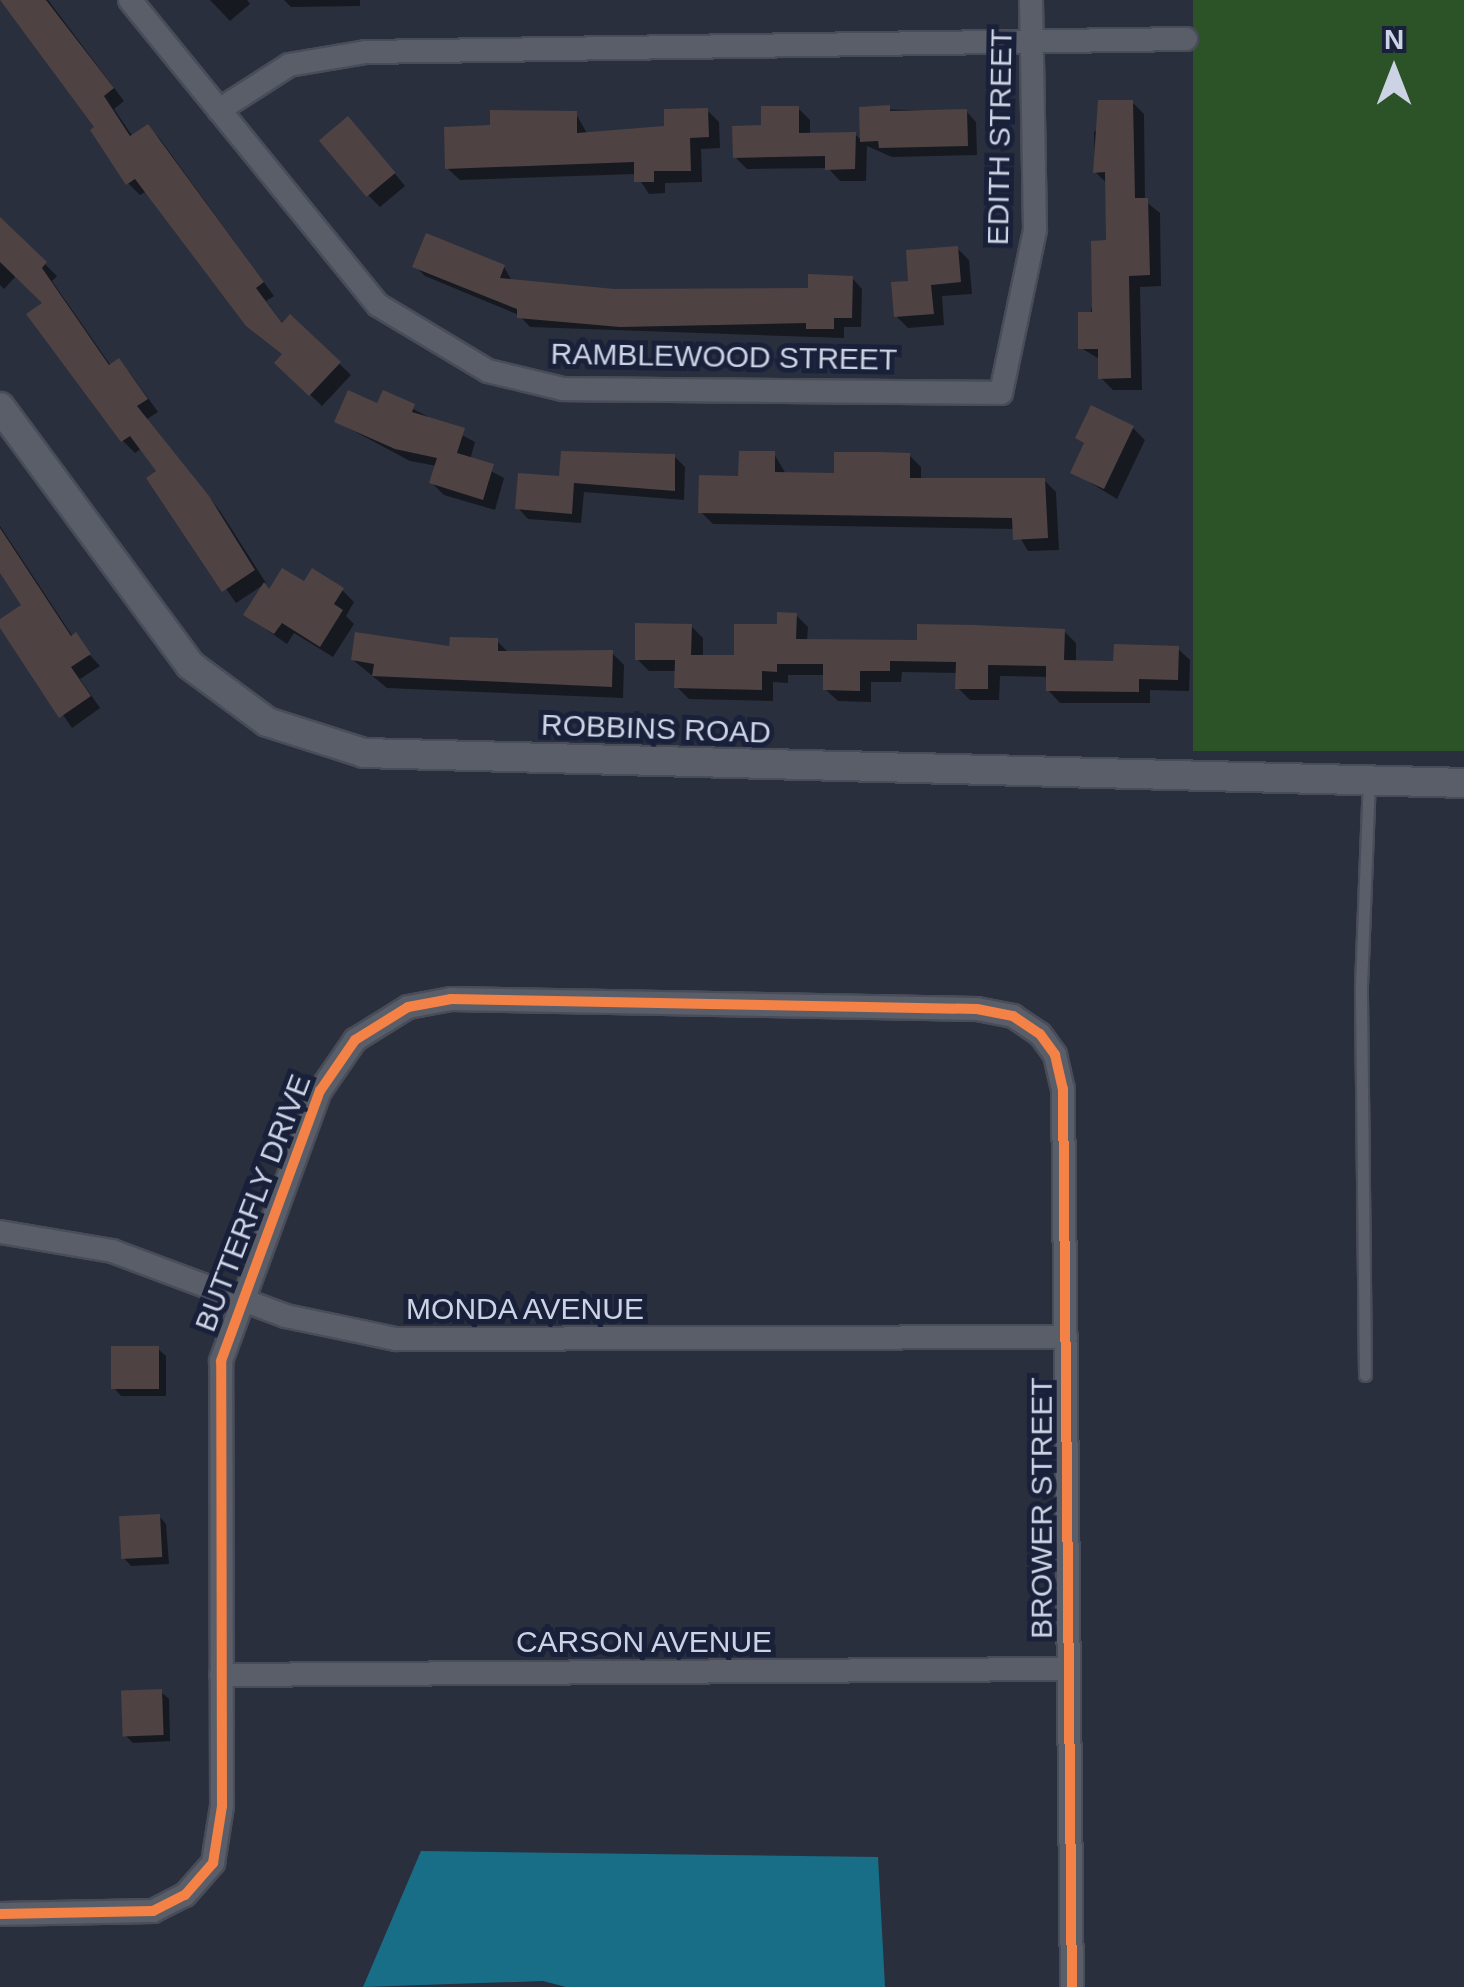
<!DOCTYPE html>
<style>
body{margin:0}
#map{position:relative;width:1464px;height:1987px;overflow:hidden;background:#2a2f3d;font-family:Arial,sans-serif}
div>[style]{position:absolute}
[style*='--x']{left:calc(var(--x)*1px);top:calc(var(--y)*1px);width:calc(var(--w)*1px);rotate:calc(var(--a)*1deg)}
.green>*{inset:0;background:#2c5228;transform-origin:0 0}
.water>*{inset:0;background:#186e87}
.shadow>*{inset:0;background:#0007}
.building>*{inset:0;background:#4e4243;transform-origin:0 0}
.roads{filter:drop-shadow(2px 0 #494c59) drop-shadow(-2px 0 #494c59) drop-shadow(0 2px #494c59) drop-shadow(0 -2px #494c59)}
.service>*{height:11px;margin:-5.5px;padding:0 5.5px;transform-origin:5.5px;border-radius:5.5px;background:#5a5e68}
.minor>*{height:22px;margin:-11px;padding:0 11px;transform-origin:11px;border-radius:11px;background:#5a5e68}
.tertiary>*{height:28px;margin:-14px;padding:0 14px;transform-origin:14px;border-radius:14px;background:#5a5e68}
.cycleway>*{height:10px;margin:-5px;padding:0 5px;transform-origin:5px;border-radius:5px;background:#f48246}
span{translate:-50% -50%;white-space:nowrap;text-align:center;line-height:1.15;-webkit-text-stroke:10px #19213a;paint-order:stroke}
.street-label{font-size:30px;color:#ccd3e4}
.north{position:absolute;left:1344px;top:20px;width:100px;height:100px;-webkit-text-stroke:8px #19213a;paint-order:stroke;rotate:0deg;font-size:28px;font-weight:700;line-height:40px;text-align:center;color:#ccd3e4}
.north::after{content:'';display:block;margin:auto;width:35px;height:45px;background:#ccd3e4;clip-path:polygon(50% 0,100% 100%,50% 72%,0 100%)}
</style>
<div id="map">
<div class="green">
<div style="left:1193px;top:0;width:271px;height:751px"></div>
</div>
<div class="water">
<div style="clip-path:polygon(421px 1851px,878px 1857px,885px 1987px,566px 1987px,543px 1981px,363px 1987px)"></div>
</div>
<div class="shadow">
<div style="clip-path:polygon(0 0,48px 0,124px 101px,114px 109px,133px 137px,148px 127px,160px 139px,274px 296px,266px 301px,283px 324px,290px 317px,351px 375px,322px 406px,277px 363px,284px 355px,147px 191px,140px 195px,128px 183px,98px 127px)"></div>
<div style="clip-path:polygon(210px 0,247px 0,250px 4px,230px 21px)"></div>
<div style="clip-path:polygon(284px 0,360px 0,360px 6px,291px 7px)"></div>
<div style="clip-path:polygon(1132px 102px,1144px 114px,1145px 201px,1160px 213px,1161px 286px,1140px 287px,1142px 390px,1113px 390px,1101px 378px,1101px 360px,1081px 348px,1109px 243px,1108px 184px,1095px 172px,1094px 132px)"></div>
<div style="clip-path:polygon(798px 108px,810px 120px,810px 135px,855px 134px,862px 141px,861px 109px,966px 111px,976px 122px,977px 155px,892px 157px,867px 146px,866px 181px,840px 181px,828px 168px,747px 169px,735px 157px,764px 128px)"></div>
<div style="clip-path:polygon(707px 110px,719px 122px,720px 148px,701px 149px,702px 182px,665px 183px,665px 193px,649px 194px,636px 174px,460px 180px,447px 168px,493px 128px,576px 114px,588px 135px,667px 128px)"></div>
<div style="clip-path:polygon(360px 131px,405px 186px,380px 207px,368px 195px)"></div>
<div style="clip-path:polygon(0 220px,57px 276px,52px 281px,111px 366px,118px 361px,130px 373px,158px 412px,147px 419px,220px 511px,266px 583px,236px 603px,149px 479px,159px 472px,142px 448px,135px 453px,123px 441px,30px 314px,46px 303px,17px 275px,4px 289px,0 285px)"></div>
<div style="clip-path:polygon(957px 248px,969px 260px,972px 294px,942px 296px,944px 325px,908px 328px,896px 316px,911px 284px)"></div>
<div style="clip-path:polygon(415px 266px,504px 267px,512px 281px,614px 292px,810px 290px,852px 278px,862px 289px,861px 327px,844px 327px,844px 338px,530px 327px,519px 315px,425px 276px)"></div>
<div style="clip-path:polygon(385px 394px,475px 442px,470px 460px,504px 478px,495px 510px,444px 495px,432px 483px,437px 466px,410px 461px,337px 422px,379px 407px)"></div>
<div style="clip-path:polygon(1133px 428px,1145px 440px,1117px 499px,1073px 472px,1086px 445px,1078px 437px)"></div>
<div style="clip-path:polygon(774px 454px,786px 474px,836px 475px,909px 455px,921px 467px,921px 480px,1044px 480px,1056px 492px,1059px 550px,1028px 551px,1015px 529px,713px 524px,701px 512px)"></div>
<div style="clip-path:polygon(674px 456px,685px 467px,684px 500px,584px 492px,581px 523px,528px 519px,518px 508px,562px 479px)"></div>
<div style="clip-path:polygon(0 526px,73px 637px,100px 666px,80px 679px,100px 708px,72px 728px,0 623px,24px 606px,0 570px)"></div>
<div style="clip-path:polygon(305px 585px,342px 590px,354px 602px,346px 616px,354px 624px,333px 657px,294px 633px,287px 644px,246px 615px,270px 592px)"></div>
<div style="clip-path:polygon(796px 615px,808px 627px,807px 642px,920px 643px,1064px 631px,1076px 643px,1076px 663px,1116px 664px,1177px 648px,1190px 660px,1189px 691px,1150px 690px,1150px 703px,1060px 703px,1048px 690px,1049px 677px,1000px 676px,999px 700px,970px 700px,958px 688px,958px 673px,902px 672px,901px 682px,871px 682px,871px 702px,838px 701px,825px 689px,826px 675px,788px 675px,788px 683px,773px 682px,773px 701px,689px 699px,677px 687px,677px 671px,649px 671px,637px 659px,691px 626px,703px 638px,703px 658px,736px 658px)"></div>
<div style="clip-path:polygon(497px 641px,509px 653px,612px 653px,624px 665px,623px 698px,387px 688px,353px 660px)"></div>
<div style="clip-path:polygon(158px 1349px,166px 1356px,166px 1396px,121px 1396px,114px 1388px)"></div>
<div style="clip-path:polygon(159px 1516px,166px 1524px,169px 1564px,131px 1566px,124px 1558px)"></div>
<div style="clip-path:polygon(161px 1692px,169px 1699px,170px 1741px,133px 1743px,125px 1735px)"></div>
</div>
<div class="building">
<div style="clip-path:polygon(0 0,46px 0,114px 88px,104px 96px,130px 136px,148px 124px,264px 282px,256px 288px,282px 323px,290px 314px,341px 362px,309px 396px,274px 363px,282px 354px,246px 326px,135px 179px,126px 185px,90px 130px,94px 127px)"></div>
<div style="clip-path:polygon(1098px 100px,1133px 100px,1135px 198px,1148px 198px,1150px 275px,1129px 276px,1131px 378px,1098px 379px,1098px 349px,1078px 349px,1078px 312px,1092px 312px,1091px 241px,1106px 240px,1105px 172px,1093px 173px)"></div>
<div style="clip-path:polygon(890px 105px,890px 111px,967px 109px,968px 146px,879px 148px,878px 141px,860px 142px,859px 107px)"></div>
<div style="clip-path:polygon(761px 106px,799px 106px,799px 133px,856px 132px,855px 169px,825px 170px,825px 156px,733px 158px,732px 126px,761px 125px)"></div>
<div style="clip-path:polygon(708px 108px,709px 137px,690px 138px,691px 171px,654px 171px,654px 182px,634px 182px,634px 162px,445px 169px,444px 127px,490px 125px,490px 110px,577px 111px,577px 133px,664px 126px,664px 109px)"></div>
<div style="left:348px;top:116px;width:74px;height:38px;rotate:50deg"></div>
<div style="clip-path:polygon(0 217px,47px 262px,42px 268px,109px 365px,119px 358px,148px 399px,137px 406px,209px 496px,255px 570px,222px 592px,146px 478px,156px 471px,130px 436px,121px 442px,26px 314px,42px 303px,0 262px)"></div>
<div style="clip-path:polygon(426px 233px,505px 265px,500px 278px,614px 289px,808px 288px,808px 274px,853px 276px,852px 318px,834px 318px,834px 329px,806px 329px,806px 323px,620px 327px,517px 318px,517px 309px,412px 267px)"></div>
<div style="clip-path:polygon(958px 246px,961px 282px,931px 285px,934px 314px,894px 317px,891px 282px,908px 281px,906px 250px)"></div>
<div style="clip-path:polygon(348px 390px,377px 403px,383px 390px,415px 404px,412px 412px,465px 428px,457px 453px,494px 464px,483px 500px,429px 483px,437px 458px,395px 449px,334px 422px)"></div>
<div style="clip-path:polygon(1091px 405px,1134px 426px,1104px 489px,1070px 473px,1084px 443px,1075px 438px)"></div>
<div style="clip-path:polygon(561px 451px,675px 454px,675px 491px,574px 483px,572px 514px,515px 509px,518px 473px,559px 476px)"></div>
<div style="clip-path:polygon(739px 451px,775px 451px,775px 472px,834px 473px,834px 452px,880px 452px,910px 453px,910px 478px,1045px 478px,1048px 538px,1013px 540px,1012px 518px,698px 513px,699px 475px,738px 476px)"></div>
<div style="clip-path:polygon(0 528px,71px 636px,76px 632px,91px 654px,71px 667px,91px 696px,59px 718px,0 628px,0 619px,21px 605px,0 573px)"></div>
<div style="clip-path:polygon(282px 568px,304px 581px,312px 568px,344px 588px,334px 604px,343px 610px,320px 647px,282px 623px,274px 634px,243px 615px,264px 582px,269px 589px)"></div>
<div style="clip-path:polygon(777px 612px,797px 613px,796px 639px,917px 640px,917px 624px,974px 625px,1065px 629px,1064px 660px,1113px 661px,1114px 644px,1179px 646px,1178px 680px,1139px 679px,1139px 692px,1046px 691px,1046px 666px,988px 665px,988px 689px,955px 689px,956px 662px,890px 661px,890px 671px,860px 671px,860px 691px,823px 690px,823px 664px,777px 664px,777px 672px,762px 671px,762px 690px,674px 688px,675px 660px,635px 660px,635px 623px,692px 624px,691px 655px,734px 655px,734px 624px,777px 624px)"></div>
<div style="clip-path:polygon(355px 632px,449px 646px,450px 637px,498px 638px,498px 651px,613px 650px,612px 687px,372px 676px,374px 664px,351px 660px)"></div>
<div style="left:111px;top:1346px;width:48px;height:43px"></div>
<div style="left:160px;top:1514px;width:43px;height:41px;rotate:87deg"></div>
<div style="left:162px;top:1689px;width:46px;height:41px;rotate:88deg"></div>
</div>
<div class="roads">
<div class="service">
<div style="--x:1365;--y:1375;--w:389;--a:-90.6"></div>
<div style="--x:1361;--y:986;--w:206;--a:-87.8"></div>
</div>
<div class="minor">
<div style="--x:130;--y:0;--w:393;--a:50.9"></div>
<div style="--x:378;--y:305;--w:128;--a:31"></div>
<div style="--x:488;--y:371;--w:77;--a:13.5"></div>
<div style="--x:563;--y:389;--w:438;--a:0.5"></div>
<div style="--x:1001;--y:393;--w:167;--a:-78.2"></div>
<div style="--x:1035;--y:230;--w:230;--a:-91"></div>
<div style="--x:219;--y:110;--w:83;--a:-32.7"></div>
<div style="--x:289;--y:65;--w:78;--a:-9.6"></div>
<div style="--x:366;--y:52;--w:820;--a:-0.91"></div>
<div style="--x:0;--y:1232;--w:114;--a:9.6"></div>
<div style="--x:112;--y:1251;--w:186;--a:20.5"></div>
<div style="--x:286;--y:1316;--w:112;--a:11.8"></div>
<div style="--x:396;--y:1339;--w:670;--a:-0.17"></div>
<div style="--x:221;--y:1675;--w:847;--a:-0.41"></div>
<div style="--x:0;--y:1914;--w:153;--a:-1.1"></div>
<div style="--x:153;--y:1911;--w:36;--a:-27"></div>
<div style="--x:185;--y:1895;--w:43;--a:-48.8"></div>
<div style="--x:213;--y:1863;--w:58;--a:-81"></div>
<div style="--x:222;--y:1806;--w:445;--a:-90.1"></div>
<div style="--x:221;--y:1361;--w:288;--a:-69.9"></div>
<div style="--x:320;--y:1091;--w:62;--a:-55.5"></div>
<div style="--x:355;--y:1040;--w:62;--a:-31.9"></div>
<div style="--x:408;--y:1007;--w:44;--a:-10.5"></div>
<div style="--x:451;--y:999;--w:526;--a:1.09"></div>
<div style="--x:977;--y:1009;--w:37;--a:11"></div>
<div style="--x:1013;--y:1016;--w:32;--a:34"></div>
<div style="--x:1040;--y:1034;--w:26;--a:54"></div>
<div style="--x:1055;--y:1055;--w:35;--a:77"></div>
<div style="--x:1063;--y:1089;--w:898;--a:89.43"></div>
</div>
<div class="tertiary">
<div style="--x:0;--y:407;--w:320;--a:53.6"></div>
<div style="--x:190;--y:665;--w:96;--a:36.5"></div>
<div style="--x:267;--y:722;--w:102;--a:17.7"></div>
<div style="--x:364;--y:753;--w:1100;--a:1.56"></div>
</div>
</div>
<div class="cycleway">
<div style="--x:0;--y:1914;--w:153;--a:-1.1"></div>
<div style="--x:153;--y:1911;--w:36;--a:-27"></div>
<div style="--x:185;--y:1895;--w:43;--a:-48.8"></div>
<div style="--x:213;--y:1863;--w:58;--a:-81"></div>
<div style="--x:222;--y:1806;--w:445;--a:-90.1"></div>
<div style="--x:221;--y:1361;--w:288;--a:-69.9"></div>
<div style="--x:320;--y:1091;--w:62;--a:-55.5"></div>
<div style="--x:355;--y:1040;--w:62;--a:-31.9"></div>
<div style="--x:408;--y:1007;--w:44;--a:-10.5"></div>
<div style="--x:451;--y:999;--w:526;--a:1.09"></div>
<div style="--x:977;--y:1009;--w:37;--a:11"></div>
<div style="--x:1013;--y:1016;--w:32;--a:34"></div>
<div style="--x:1040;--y:1034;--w:26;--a:54"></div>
<div style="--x:1055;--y:1055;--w:35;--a:77"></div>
<div style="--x:1063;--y:1089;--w:898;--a:89.43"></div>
</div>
<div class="street-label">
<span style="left:1000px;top:137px;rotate:-89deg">EDITH STREET</span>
<span style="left:724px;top:357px;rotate:1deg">RAMBLEWOOD STREET</span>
<span style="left:656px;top:729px;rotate:2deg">ROBBINS ROAD</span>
<span style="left:253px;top:1203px;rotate:-69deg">BUTTERFLY DRIVE</span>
<span style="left:525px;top:1309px">MONDA AVENUE</span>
<span style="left:1042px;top:1508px;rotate:-90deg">BROWER STREET</span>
<span style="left:644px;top:1642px">CARSON AVENUE</span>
</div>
<div class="north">N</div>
</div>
